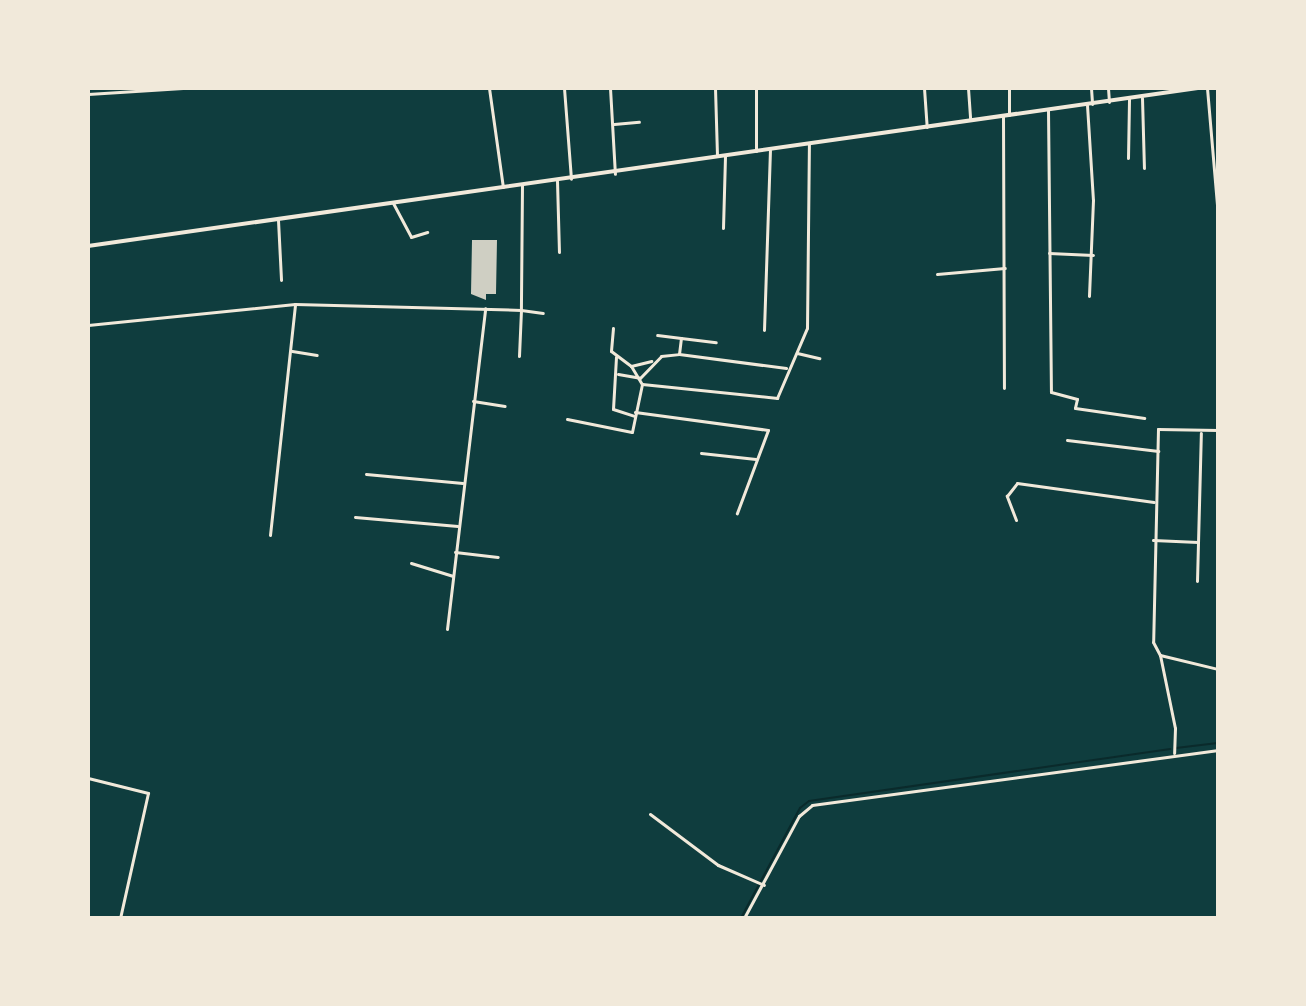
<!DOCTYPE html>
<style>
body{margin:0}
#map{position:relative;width:1306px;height:1006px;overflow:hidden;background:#0f3d3e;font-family:Manrope,sans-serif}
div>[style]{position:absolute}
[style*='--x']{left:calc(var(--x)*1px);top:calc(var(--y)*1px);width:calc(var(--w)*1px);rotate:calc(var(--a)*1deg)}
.stream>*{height:2px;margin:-1px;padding:0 1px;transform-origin:1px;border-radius:1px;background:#0a2a2b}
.building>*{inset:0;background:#cfcfc3}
.minor>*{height:3px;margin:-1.5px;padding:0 1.5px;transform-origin:1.5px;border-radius:1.5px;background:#f1e9da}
.secondary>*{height:4px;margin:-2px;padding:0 2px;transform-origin:2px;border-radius:2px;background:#f1e9da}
span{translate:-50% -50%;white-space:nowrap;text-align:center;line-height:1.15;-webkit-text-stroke:6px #f1e9da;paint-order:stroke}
.frame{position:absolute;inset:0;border:90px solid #f1e9da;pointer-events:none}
</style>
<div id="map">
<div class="stream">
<div style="--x:1176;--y:748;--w:42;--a:-6.8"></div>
<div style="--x:741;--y:918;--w:125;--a:-61.8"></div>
<div style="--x:800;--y:808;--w:11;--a:-38"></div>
<div style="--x:809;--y:801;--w:365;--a:-8.2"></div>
</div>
<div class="building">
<div style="clip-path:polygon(472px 240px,497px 240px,496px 294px,486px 294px,486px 300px,471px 294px)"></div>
</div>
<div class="minor">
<div style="--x:489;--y:88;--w:100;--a:82"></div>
<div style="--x:564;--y:88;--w:91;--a:85.6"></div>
<div style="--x:610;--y:88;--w:86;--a:86.7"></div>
<div style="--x:715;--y:88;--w:68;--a:88.3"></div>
<div style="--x:756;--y:88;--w:63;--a:90"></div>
<div style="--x:924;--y:88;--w:39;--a:86"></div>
<div style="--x:968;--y:88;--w:32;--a:86"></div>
<div style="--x:1009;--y:88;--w:27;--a:90"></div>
<div style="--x:1091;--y:88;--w:16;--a:86"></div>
<div style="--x:1108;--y:88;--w:14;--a:86"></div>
<div style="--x:1207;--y:88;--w:129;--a:85.1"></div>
<div style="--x:88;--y:94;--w:95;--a:-3.6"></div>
<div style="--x:1142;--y:98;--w:70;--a:88.4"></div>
<div style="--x:1087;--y:105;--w:95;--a:86.4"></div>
<div style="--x:1093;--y:200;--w:96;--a:92.4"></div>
<div style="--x:1048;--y:110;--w:282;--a:89.4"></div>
<div style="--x:1051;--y:392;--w:27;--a:15"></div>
<div style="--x:1077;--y:399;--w:9;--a:103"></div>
<div style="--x:1075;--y:408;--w:70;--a:8.2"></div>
<div style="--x:1003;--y:116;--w:272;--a:89.8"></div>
<div style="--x:614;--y:124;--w:25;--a:-5"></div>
<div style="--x:1128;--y:158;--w:59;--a:-89"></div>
<div style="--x:557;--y:181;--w:71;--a:88.4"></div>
<div style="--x:522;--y:185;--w:125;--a:90.5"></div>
<div style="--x:521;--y:310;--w:22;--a:8"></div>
<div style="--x:393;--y:203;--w:38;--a:62"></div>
<div style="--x:411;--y:237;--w:17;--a:-17"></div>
<div style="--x:278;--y:220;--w:60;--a:87.1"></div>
<div style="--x:723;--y:228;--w:72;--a:-88.4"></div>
<div style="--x:1049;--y:253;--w:44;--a:2.6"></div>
<div style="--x:937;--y:274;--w:68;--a:-5"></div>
<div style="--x:88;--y:325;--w:208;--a:-5.8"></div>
<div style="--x:295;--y:304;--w:226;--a:1.5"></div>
<div style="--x:521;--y:310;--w:46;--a:92.5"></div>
<div style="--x:613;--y:328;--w:23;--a:95"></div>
<div style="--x:611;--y:351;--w:25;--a:37"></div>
<div style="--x:631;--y:366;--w:21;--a:59"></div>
<div style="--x:642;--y:384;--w:136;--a:5.9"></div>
<div style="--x:777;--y:398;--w:76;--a:-66.8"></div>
<div style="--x:807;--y:328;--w:184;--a:-89.4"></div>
<div style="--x:764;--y:330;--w:180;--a:-88.1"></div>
<div style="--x:681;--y:338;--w:35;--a:7"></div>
<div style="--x:292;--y:351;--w:25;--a:9"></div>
<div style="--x:797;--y:353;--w:23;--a:13"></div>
<div style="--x:679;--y:354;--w:108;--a:7.5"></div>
<div style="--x:616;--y:357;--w:52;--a:93.3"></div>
<div style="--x:613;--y:409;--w:23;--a:18"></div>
<div style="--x:631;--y:366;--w:21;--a:-14"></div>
<div style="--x:618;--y:374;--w:22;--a:10"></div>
<div style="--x:640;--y:378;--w:30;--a:-46"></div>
<div style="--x:661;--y:356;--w:18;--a:-6"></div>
<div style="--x:679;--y:354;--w:16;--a:-83"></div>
<div style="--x:681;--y:338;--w:24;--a:-173"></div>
<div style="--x:473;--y:401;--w:32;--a:9"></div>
<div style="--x:635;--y:412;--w:134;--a:7.7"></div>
<div style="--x:768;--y:430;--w:89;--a:110.5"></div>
<div style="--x:567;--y:419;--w:66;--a:11.3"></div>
<div style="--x:632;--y:432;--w:49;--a:-78.2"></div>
<div style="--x:1218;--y:430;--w:60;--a:-179"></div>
<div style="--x:1158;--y:429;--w:213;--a:91.3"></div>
<div style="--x:1153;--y:642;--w:15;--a:62"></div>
<div style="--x:1160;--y:655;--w:60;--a:13.6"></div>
<div style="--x:1067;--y:440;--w:92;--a:6.9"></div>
<div style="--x:701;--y:453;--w:55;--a:6.2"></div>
<div style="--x:366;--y:474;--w:97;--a:5.3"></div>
<div style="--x:355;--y:517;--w:103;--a:5"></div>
<div style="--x:1016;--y:520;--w:26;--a:-111"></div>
<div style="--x:1007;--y:496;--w:16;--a:-52"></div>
<div style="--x:1017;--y:483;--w:138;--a:7.9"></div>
<div style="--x:270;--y:535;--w:232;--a:-83.8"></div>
<div style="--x:1153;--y:540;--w:45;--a:2.5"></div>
<div style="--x:455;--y:552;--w:43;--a:6.6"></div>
<div style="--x:411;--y:563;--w:44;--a:17.2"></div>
<div style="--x:1197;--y:581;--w:148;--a:-88.5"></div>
<div style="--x:447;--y:629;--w:323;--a:-83.2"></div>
<div style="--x:1160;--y:655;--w:75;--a:78.4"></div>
<div style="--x:1175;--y:728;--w:25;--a:92"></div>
<div style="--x:88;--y:778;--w:62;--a:14"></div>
<div style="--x:148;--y:793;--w:128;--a:102.6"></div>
<div style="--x:650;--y:814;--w:85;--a:36.9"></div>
<div style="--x:718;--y:865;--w:50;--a:23.5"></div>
<div style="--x:744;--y:918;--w:116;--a:-61.7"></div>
<div style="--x:799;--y:816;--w:17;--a:-40"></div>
<div style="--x:812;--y:805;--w:410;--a:-7.7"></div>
</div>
<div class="secondary">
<div style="--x:88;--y:246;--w:1121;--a:-8.1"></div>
</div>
<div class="frame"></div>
</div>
